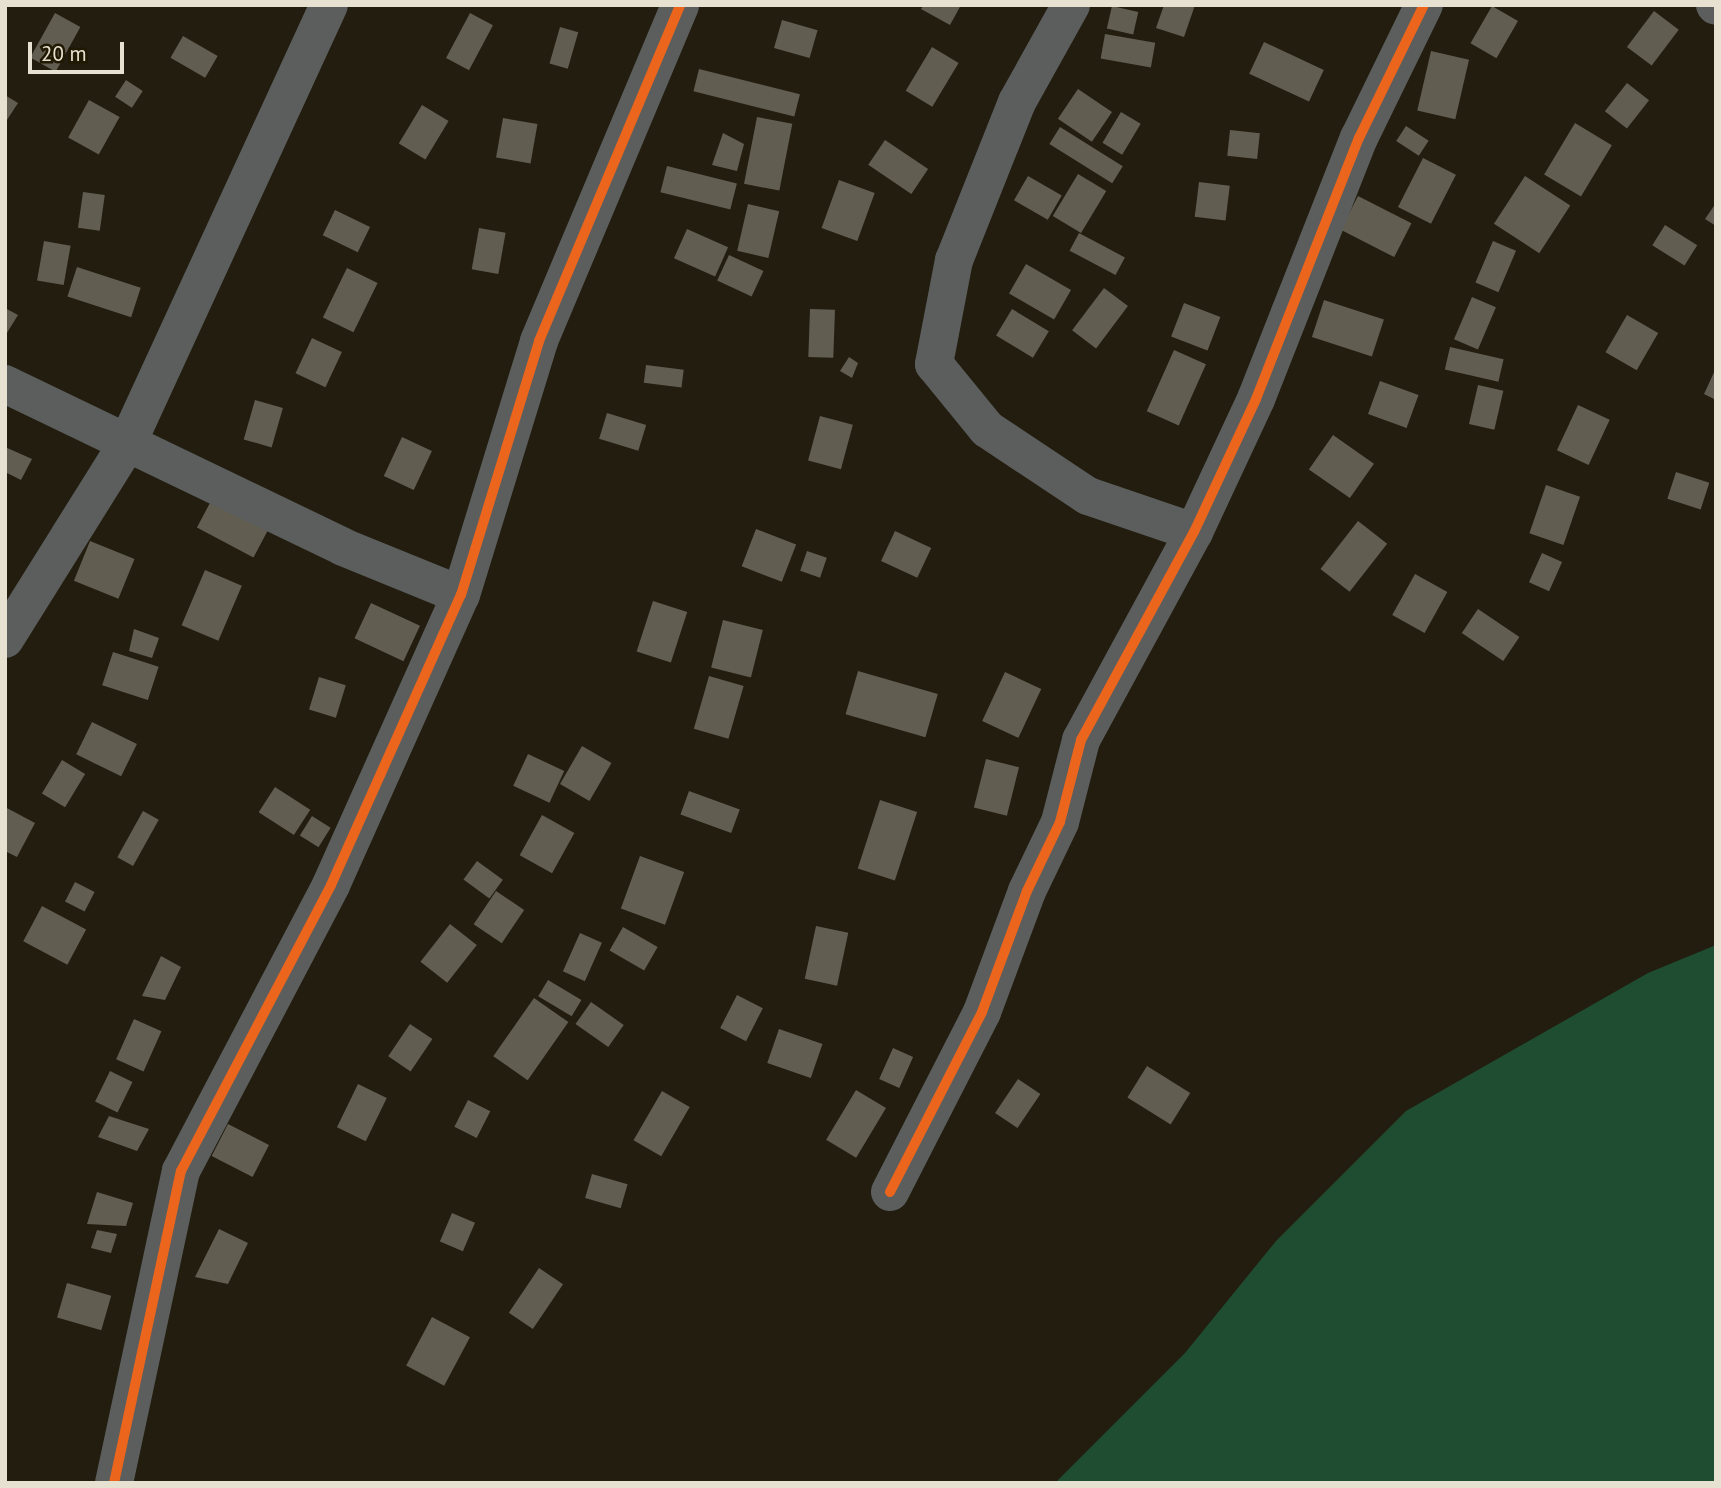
<!DOCTYPE html>
<style>
body{margin:0}
#map{position:relative;width:1721px;height:1488px;overflow:hidden;background:#221d0e;font-family:"PT Sans",sans-serif}
div>[style]{position:absolute}
[style*='--x']{left:calc(var(--x)*1px);top:calc(var(--y)*1px);width:calc(var(--w)*1px);rotate:calc(var(--a)*1deg)}
.green>*{inset:0;background:#1e4d31}
.building>*{inset:0;background:#615d51;transform-origin:0 0}
.minor>*{height:38px;margin:-19px;padding:0 19px;transform-origin:19px;border-radius:19px;background:#5b5e5d}
.cycleway>*{height:10px;margin:-5px;padding:0 5px;transform-origin:5px;border-radius:5px;background:#eb651d}
span{translate:-50% -50%;white-space:nowrap;text-align:center;line-height:1.15;-webkit-text-stroke:7px #201800;paint-order:stroke}
.frame{position:absolute;inset:0;border:7px solid #e6e1d1;pointer-events:none}
.scale{position:absolute;left:28px;top:42px;width:96px;height:32px;box-sizing:border-box;border:4px solid #e6e1d1;border-top:0;padding-left:9px;font-size:21px;line-height:24px;white-space:nowrap;color:#e6e1d1;-webkit-text-stroke:5px #201800;paint-order:stroke}
</style>
<div id="map">
<div class="green">
<div style="clip-path:polygon(1716px 945px,1716px 1483px,1055px 1483px,1185px 1353px,1276px 1241px,1406px 1111px,1648px 973px)"></div>
</div>
<div class="building">
<div style="clip-path:polygon(924px 5px,961px 5px,950px 25px,921px 9px)"></div>
<div style="clip-path:polygon(1164px 5px,1195px 5px,1184px 37px,1156px 28px)"></div>
<div style="left:1112px;top:6px;width:27px;height:23px;rotate:13deg"></div>
<div style="left:1492px;top:6px;width:30px;height:43px;rotate:30deg"></div>
<div style="left:1654px;top:11px;width:31px;height:45px;rotate:37deg"></div>
<div style="left:55px;top:13px;width:29px;height:51px;rotate:29deg"></div>
<div style="left:470px;top:13px;width:26px;height:51px;rotate:28deg"></div>
<div style="left:782px;top:20px;width:37px;height:29px;rotate:16deg"></div>
<div style="left:560px;top:27px;width:19px;height:38px;rotate:16deg"></div>
<div style="left:1105px;top:34px;width:51px;height:25px;rotate:10deg"></div>
<div style="left:183px;top:36px;width:40px;height:25px;rotate:30deg"></div>
<div style="left:1264px;top:42px;width:66px;height:35px;rotate:25deg"></div>
<div style="left:932px;top:47px;width:31px;height:51px;rotate:31deg"></div>
<div style="left:1431px;top:51px;width:39px;height:61px;rotate:13deg"></div>
<div style="left:699px;top:69px;width:104px;height:23px;rotate:14deg"></div>
<div style="left:126px;top:80px;width:20px;height:20px;rotate:33deg"></div>
<div style="left:1627px;top:83px;width:28px;height:36px;rotate:38deg"></div>
<div style="left:1078px;top:89px;width:41px;height:36px;rotate:34deg"></div>
<div style="clip-path:polygon(5px 95px,18px 103px,5px 123px)"></div>
<div style="left:89px;top:100px;width:35px;height:43px;rotate:29deg"></div>
<div style="left:422px;top:105px;width:31px;height:45px;rotate:31deg"></div>
<div style="left:1121px;top:112px;width:23px;height:36px;rotate:31deg"></div>
<div style="left:757px;top:117px;width:36px;height:68px;rotate:11deg"></div>
<div style="left:503px;top:118px;width:35px;height:40px;rotate:10deg"></div>
<div style="left:1575px;top:123px;width:43px;height:60px;rotate:31deg"></div>
<div style="left:1406px;top:126px;width:27px;height:18px;rotate:33deg"></div>
<div style="left:1060px;top:127px;width:74px;height:20px;rotate:32deg"></div>
<div style="left:1230px;top:130px;width:30px;height:26px;rotate:6deg"></div>
<div style="clip-path:polygon(723px 133px,744px 144px,737px 171px,712px 165px)"></div>
<div style="left:885px;top:140px;width:52px;height:30px;rotate:34deg"></div>
<div style="left:1423px;top:158px;width:37px;height:55px;rotate:27deg"></div>
<div style="left:667px;top:166px;width:72px;height:27px;rotate:14deg"></div>
<div style="left:1078px;top:174px;width:33px;height:49px;rotate:31deg"></div>
<div style="left:1028px;top:176px;width:39px;height:28px;rotate:30deg"></div>
<div style="left:1525px;top:176px;width:54px;height:57px;rotate:33deg"></div>
<div style="left:839px;top:180px;width:38px;height:51px;rotate:20deg"></div>
<div style="left:1199px;top:182px;width:31px;height:35px;rotate:7deg"></div>
<div style="left:83px;top:192px;width:22px;height:36px;rotate:8deg"></div>
<div style="left:1358px;top:196px;width:60px;height:38px;rotate:27deg"></div>
<div style="clip-path:polygon(1716px 203px,1716px 226px,1705px 219px)"></div>
<div style="left:748px;top:204px;width:32px;height:48px;rotate:13deg"></div>
<div style="left:335px;top:210px;width:39px;height:28px;rotate:26deg"></div>
<div style="left:1665px;top:225px;width:38px;height:24px;rotate:32deg"></div>
<div style="left:479px;top:228px;width:27px;height:42px;rotate:10deg"></div>
<div style="left:687px;top:229px;width:45px;height:32px;rotate:24deg"></div>
<div style="left:1079px;top:233px;width:52px;height:20px;rotate:28deg"></div>
<div style="left:44px;top:241px;width:27px;height:40px;rotate:10deg"></div>
<div style="left:1493px;top:241px;width:25px;height:45px;rotate:23deg"></div>
<div style="left:729px;top:255px;width:38px;height:28px;rotate:25deg"></div>
<div style="left:1026px;top:264px;width:52px;height:34px;rotate:30deg"></div>
<div style="left:77px;top:267px;width:67px;height:31px;rotate:18deg"></div>
<div style="left:347px;top:268px;width:34px;height:55px;rotate:26deg"></div>
<div style="left:1104px;top:288px;width:30px;height:53px;rotate:37deg"></div>
<div style="left:1472px;top:297px;width:26px;height:46px;rotate:23deg"></div>
<div style="left:1324px;top:300px;width:63px;height:39px;rotate:18deg"></div>
<div style="left:1184px;top:303px;width:39px;height:36px;rotate:21deg"></div>
<div style="clip-path:polygon(5px 308px,18px 315px,5px 336px)"></div>
<div style="left:810px;top:309px;width:25px;height:48px;rotate:2deg"></div>
<div style="left:1012px;top:309px;width:43px;height:31px;rotate:31deg"></div>
<div style="left:1627px;top:315px;width:36px;height:43px;rotate:30deg"></div>
<div style="left:312px;top:338px;width:33px;height:39px;rotate:25deg"></div>
<div style="left:1450px;top:347px;width:55px;height:23px;rotate:13deg"></div>
<div style="left:1174px;top:350px;width:35px;height:67px;rotate:24deg"></div>
<div style="clip-path:polygon(849px 357px,858px 363px,852px 378px,840px 371px)"></div>
<div style="left:646px;top:365px;width:38px;height:18px;rotate:7deg"></div>
<div style="clip-path:polygon(1716px 368px,1716px 400px,1704px 394px)"></div>
<div style="left:1380px;top:381px;width:41px;height:35px;rotate:20deg"></div>
<div style="left:1478px;top:385px;width:26px;height:40px;rotate:13deg"></div>
<div style="left:255px;top:400px;width:29px;height:41px;rotate:16deg"></div>
<div style="left:1578px;top:405px;width:35px;height:50px;rotate:25deg"></div>
<div style="left:607px;top:413px;width:41px;height:27px;rotate:17deg"></div>
<div style="left:820px;top:416px;width:34px;height:46px;rotate:15deg"></div>
<div style="left:1333px;top:435px;width:50px;height:42px;rotate:35deg"></div>
<div style="left:402px;top:437px;width:33px;height:43px;rotate:25deg"></div>
<div style="clip-path:polygon(5px 447px,32px 459px,21px 480px,5px 472px)"></div>
<div style="left:1676px;top:472px;width:35px;height:28px;rotate:18deg"></div>
<div style="left:1546px;top:485px;width:36px;height:51px;rotate:19deg"></div>
<div style="left:211px;top:501px;width:64px;height:30px;rotate:28deg"></div>
<div style="left:1358px;top:521px;width:37px;height:61px;rotate:38deg"></div>
<div style="left:756px;top:529px;width:43px;height:40px;rotate:21deg"></div>
<div style="left:895px;top:531px;width:40px;height:33px;rotate:25deg"></div>
<div style="left:90px;top:541px;width:48px;height:43px;rotate:22deg"></div>
<div style="left:807px;top:551px;width:21px;height:21px;rotate:19deg"></div>
<div style="left:1542px;top:553px;width:22px;height:32px;rotate:24deg"></div>
<div style="left:205px;top:570px;width:40px;height:60px;rotate:23deg"></div>
<div style="left:1415px;top:574px;width:37px;height:47px;rotate:29deg"></div>
<div style="left:653px;top:601px;width:36px;height:53px;rotate:18deg"></div>
<div style="left:371px;top:603px;width:54px;height:39px;rotate:25deg"></div>
<div style="left:1478px;top:609px;width:50px;height:29px;rotate:34deg"></div>
<div style="left:723px;top:620px;width:41px;height:49px;rotate:14deg"></div>
<div style="clip-path:polygon(134px 629px,159px 638px,152px 658px,129px 651px)"></div>
<div style="left:113px;top:652px;width:48px;height:35px;rotate:18deg"></div>
<div style="left:858px;top:671px;width:83px;height:45px;rotate:16deg"></div>
<div style="left:1005px;top:672px;width:40px;height:54px;rotate:25deg"></div>
<div style="left:709px;top:676px;width:36px;height:55px;rotate:16deg"></div>
<div style="left:319px;top:677px;width:28px;height:34px;rotate:17deg"></div>
<div style="left:92px;top:722px;width:50px;height:36px;rotate:26deg"></div>
<div style="left:582px;top:746px;width:34px;height:44px;rotate:30deg"></div>
<div style="left:528px;top:754px;width:40px;height:35px;rotate:25deg"></div>
<div style="left:986px;top:759px;width:34px;height:50px;rotate:14deg"></div>
<div style="left:62px;top:760px;width:27px;height:39px;rotate:31deg"></div>
<div style="left:275px;top:787px;width:42px;height:30px;rotate:33deg"></div>
<div style="left:689px;top:791px;width:54px;height:25px;rotate:20deg"></div>
<div style="left:880px;top:800px;width:39px;height:72px;rotate:18deg"></div>
<div style="clip-path:polygon(5px 807px,35px 823px,17px 857px,5px 851px)"></div>
<div style="left:143px;top:811px;width:18px;height:53px;rotate:29deg"></div>
<div style="left:542px;top:815px;width:37px;height:46px;rotate:29deg"></div>
<div style="left:312px;top:816px;width:22px;height:23px;rotate:32deg"></div>
<div style="left:640px;top:856px;width:47px;height:56px;rotate:20deg"></div>
<div style="left:477px;top:861px;width:32px;height:23px;rotate:36deg"></div>
<div style="left:75px;top:882px;width:22px;height:22px;rotate:27deg"></div>
<div style="left:496px;top:891px;width:34px;height:40px;rotate:34deg"></div>
<div style="left:42px;top:906px;width:50px;height:40px;rotate:28deg"></div>
<div style="left:450px;top:924px;width:34px;height:48px;rotate:38deg"></div>
<div style="left:816px;top:926px;width:33px;height:54px;rotate:12deg"></div>
<div style="left:623px;top:927px;width:40px;height:27px;rotate:30deg"></div>
<div style="left:580px;top:933px;width:24px;height:42px;rotate:24deg"></div>
<div style="clip-path:polygon(161px 956px,181px 967px,165px 1000px,142px 996px)"></div>
<div style="left:548px;top:980px;width:39px;height:19px;rotate:31deg"></div>
<div style="left:737px;top:995px;width:29px;height:37px;rotate:27deg"></div>
<div style="left:534px;top:998px;width:42px;height:71px;rotate:35deg"></div>
<div style="left:591px;top:1002px;width:40px;height:27px;rotate:35deg"></div>
<div style="left:134px;top:1019px;width:30px;height:44px;rotate:24deg"></div>
<div style="left:410px;top:1024px;width:27px;height:39px;rotate:34deg"></div>
<div style="left:779px;top:1029px;width:46px;height:36px;rotate:19deg"></div>
<div style="left:893px;top:1048px;width:22px;height:34px;rotate:24deg"></div>
<div style="left:1147px;top:1066px;width:51px;height:37px;rotate:32deg"></div>
<div style="left:110px;top:1071px;width:25px;height:34px;rotate:26deg"></div>
<div style="left:1018px;top:1079px;width:27px;height:41px;rotate:34deg"></div>
<div style="left:358px;top:1084px;width:32px;height:48px;rotate:26deg"></div>
<div style="left:856px;top:1090px;width:35px;height:58px;rotate:31deg"></div>
<div style="left:662px;top:1091px;width:32px;height:57px;rotate:30deg"></div>
<div style="left:468px;top:1100px;width:25px;height:30px;rotate:27deg"></div>
<div style="clip-path:polygon(109px 1116px,149px 1129px,137px 1151px,98px 1137px)"></div>
<div style="left:228px;top:1124px;width:46px;height:36px;rotate:27deg"></div>
<div style="left:592px;top:1174px;width:37px;height:25px;rotate:16deg"></div>
<div style="clip-path:polygon(97px 1192px,133px 1203px,126px 1226px,87px 1224px)"></div>
<div style="left:452px;top:1213px;width:25px;height:31px;rotate:23deg"></div>
<div style="clip-path:polygon(219px 1229px,248px 1243px,228px 1284px,195px 1277px)"></div>
<div style="clip-path:polygon(97px 1230px,117px 1234px,111px 1253px,91px 1248px)"></div>
<div style="left:539px;top:1268px;width:29px;height:54px;rotate:34deg"></div>
<div style="left:67px;top:1283px;width:46px;height:36px;rotate:16deg"></div>
<div style="left:432px;top:1317px;width:43px;height:55px;rotate:28deg"></div>
</div>
<div class="minor">
<div style="--x:1071;--y:5;--w:111;--a:119.1"></div>
<div style="--x:1017;--y:102;--w:170;--a:111.7"></div>
<div style="--x:954;--y:260;--w:106;--a:100.9"></div>
<div style="--x:934;--y:364;--w:84;--a:50.8"></div>
<div style="--x:987;--y:429;--w:121;--a:33.6"></div>
<div style="--x:1088;--y:496;--w:112;--a:18.8"></div>
<div style="--x:1715;--y:5;--w:1;--a:45"></div>
<div style="--x:5;--y:384;--w:375;--a:25.7"></div>
<div style="--x:343;--y:547;--w:127;--a:22.1"></div>
<div style="--x:5;--y:639;--w:230;--a:-58"></div>
<div style="--x:127;--y:444;--w:483;--a:-65.3"></div>
<div style="--x:890;--y:1192;--w:202;--a:-62.9"></div>
<div style="--x:982;--y:1012;--w:129;--a:-69.6"></div>
<div style="--x:1027;--y:891;--w:76;--a:-64.4"></div>
<div style="--x:1060;--y:822;--w:85;--a:-75.6"></div>
<div style="--x:1081;--y:740;--w:237;--a:-61.5"></div>
<div style="--x:1194;--y:532;--w:147;--a:-65"></div>
<div style="--x:1256;--y:399;--w:281;--a:-68.5"></div>
<div style="--x:1359;--y:138;--w:148;--a:-64"></div>
<div style="--x:114;--y:1483;--w:319;--a:-77.9"></div>
<div style="--x:181;--y:1171;--w:323;--a:-62.3"></div>
<div style="--x:331;--y:885;--w:318;--a:-65.9"></div>
<div style="--x:461;--y:595;--w:266;--a:-72.9"></div>
<div style="--x:539;--y:341;--w:364;--a:-67.2"></div>
</div>
<div class="cycleway">
<div style="--x:890;--y:1192;--w:202;--a:-62.9"></div>
<div style="--x:982;--y:1012;--w:129;--a:-69.6"></div>
<div style="--x:1027;--y:891;--w:76;--a:-64.4"></div>
<div style="--x:1060;--y:822;--w:85;--a:-75.6"></div>
<div style="--x:1081;--y:740;--w:237;--a:-61.5"></div>
<div style="--x:1194;--y:532;--w:147;--a:-65"></div>
<div style="--x:1256;--y:399;--w:281;--a:-68.5"></div>
<div style="--x:1359;--y:138;--w:148;--a:-64"></div>
<div style="--x:114;--y:1483;--w:319;--a:-77.9"></div>
<div style="--x:181;--y:1171;--w:323;--a:-62.3"></div>
<div style="--x:331;--y:885;--w:318;--a:-65.9"></div>
<div style="--x:461;--y:595;--w:266;--a:-72.9"></div>
<div style="--x:539;--y:341;--w:364;--a:-67.2"></div>
</div>
<div class="frame"></div>
<div class="scale">20 m</div>
</div>
